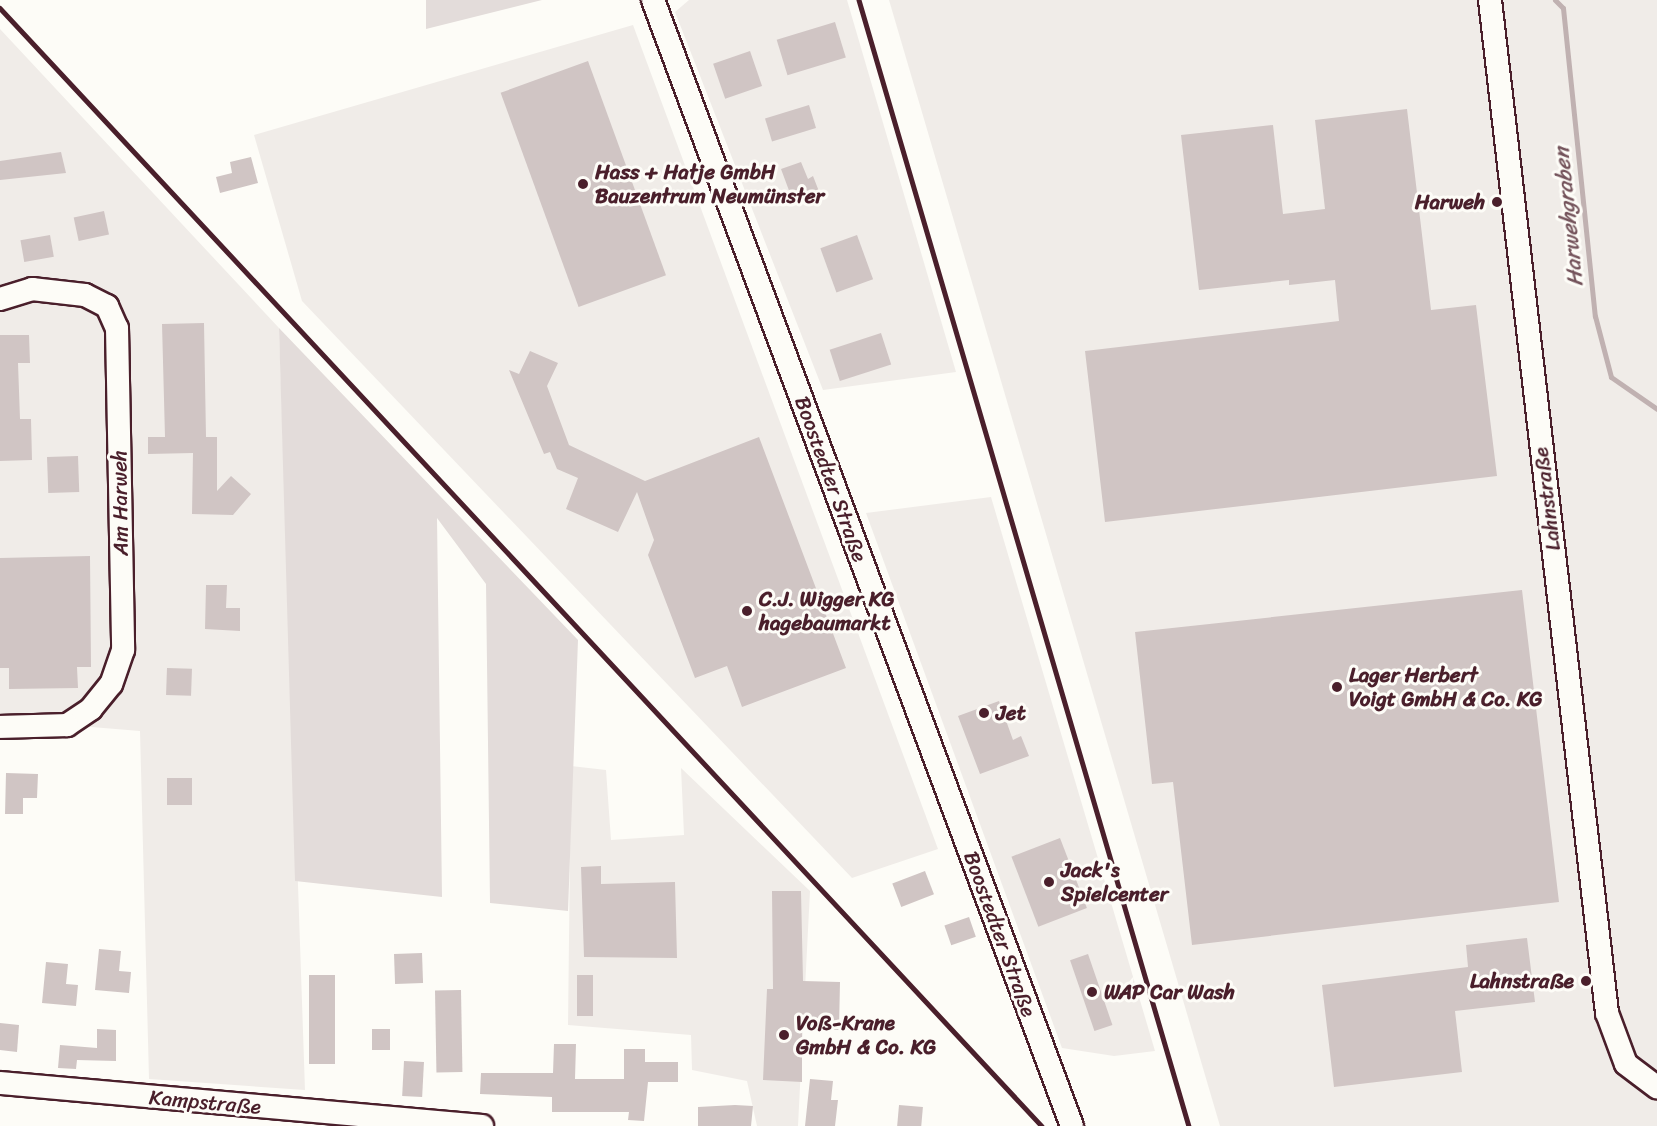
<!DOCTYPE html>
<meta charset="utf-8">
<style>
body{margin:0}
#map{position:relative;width:1657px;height:1126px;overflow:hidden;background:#fdfcf7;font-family:Sriracha,sans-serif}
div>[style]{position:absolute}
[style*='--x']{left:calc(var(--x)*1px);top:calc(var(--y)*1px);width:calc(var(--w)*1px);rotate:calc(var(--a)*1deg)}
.built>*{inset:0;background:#f0ece8}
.green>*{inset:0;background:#e3dcda}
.stream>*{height:5px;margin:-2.5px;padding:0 2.5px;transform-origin:2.5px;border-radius:2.5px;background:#c0b1b1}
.building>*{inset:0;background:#d0c5c4;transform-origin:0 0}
.roads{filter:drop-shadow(2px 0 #4a1f2b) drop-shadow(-2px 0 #4a1f2b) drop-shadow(0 2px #4a1f2b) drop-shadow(0 -2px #4a1f2b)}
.minor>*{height:22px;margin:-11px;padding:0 11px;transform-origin:11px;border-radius:11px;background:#fdfcf7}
.rail>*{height:4.5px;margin:-2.25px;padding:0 2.25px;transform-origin:2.25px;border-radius:2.25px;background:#4a1f2b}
.dots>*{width:16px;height:16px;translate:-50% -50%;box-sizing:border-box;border:3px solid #fdfcf7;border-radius:50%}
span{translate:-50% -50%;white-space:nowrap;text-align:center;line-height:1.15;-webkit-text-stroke:6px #fdfcf7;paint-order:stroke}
.poi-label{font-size:21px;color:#4a1f2b;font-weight:700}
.left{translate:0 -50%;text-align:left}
.right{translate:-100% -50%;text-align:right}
.street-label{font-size:21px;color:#4a1f2b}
.water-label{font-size:22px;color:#73525a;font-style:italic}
</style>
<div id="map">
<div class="built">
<div style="clip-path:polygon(689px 0,847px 0,956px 372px,823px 390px,675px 12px)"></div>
<div style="clip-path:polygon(889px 0,1657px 0,1657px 1126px,1220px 1126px)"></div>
<div style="clip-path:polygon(633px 25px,938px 849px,852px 878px,302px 301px,254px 135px)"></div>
<div style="clip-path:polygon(0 29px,279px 328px,305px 1090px,149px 1079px,140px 731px,67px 725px,0 727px)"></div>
<div style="clip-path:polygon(991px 497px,1155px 1051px,1114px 1056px,1062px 1048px,866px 513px)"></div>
<div style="clip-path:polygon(571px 766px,606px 770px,611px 840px,684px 835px,681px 768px,810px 891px,798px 1126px,757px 1126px,747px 1081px,692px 1070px,691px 1035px,568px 1025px)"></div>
</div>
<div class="green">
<div style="clip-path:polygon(426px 0,542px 0,426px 29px)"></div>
<div style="clip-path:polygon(279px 328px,578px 640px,568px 911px,490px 903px,486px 584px,437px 518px,442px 897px,295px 881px)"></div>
</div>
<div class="stream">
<div style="--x:1555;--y:0;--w:11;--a:45"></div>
<div style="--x:1563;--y:8;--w:310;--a:84.1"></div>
<div style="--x:1595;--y:316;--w:63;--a:75.3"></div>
<div style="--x:1611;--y:377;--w:56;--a:34.8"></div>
</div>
<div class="building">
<div style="left:835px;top:22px;width:37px;height:61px;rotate:73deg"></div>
<div style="left:750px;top:51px;width:37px;height:39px;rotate:71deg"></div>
<div style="left:588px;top:61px;width:228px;height:93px;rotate:70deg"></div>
<div style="left:809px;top:105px;width:24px;height:46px;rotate:73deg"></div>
<div style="clip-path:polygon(1407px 109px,1431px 310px,1476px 305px,1497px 476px,1105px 522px,1085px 351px,1339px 321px,1335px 280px,1289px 285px,1289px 280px,1199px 290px,1181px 135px,1273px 125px,1283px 214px,1325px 209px,1315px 120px)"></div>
<div style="clip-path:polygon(61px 152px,66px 173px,0 180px,0 161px)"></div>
<div style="clip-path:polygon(251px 157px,258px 183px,220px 193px,216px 177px,232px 173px,230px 162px)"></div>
<div style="clip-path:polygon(801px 162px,808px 179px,813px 176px,820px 194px,794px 204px,781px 169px)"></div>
<div style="left:104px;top:211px;width:24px;height:31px;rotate:78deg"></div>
<div style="left:50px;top:235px;width:22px;height:30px;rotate:80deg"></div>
<div style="left:857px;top:235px;width:47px;height:39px;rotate:70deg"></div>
<div style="clip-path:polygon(204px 323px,206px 437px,217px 437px,217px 491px,231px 476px,251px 494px,233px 515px,192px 514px,193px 453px,148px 454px,148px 437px,165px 437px,162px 324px)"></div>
<div style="left:881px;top:333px;width:33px;height:54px;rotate:72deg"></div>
<div style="clip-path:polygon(0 335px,29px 335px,30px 363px,18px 363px,20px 419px,31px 419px,32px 460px,0 461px)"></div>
<div style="clip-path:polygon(530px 351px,558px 363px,547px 386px,569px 445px,645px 481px,759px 437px,846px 668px,742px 707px,727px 666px,695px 678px,648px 555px,654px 540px,637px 492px,618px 532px,566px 509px,578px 478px,557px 469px,550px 452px,544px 454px,509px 370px,519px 374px)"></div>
<div style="left:78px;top:456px;width:36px;height:31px;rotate:88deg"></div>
<div style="clip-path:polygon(90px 556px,91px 667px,77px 667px,78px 688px,9px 689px,9px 668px,0 668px,0 558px)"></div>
<div style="clip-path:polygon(206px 585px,227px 585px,226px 608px,240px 608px,240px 631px,205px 629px)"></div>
<div style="clip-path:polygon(1522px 590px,1559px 902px,1192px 945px,1173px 782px,1152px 784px,1135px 632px)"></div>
<div style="left:167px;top:668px;width:25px;height:27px;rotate:2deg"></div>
<div style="clip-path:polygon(999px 701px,1013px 740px,1021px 736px,1029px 756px,980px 774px,958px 716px)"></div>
<div style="clip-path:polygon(6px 773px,38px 774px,37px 798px,23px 798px,23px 814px,5px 814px)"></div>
<div style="left:167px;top:778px;width:25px;height:27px"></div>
<div style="left:1060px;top:838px;width:75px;height:52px;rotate:69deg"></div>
<div style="clip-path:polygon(601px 866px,601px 884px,675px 882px,677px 958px,584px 957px,581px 867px)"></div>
<div style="left:925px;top:871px;width:25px;height:35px;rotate:69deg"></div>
<div style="clip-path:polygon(772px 891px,801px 891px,803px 981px,840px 982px,839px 1030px,802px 1030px,802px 1082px,763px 1080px,767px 989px,773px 989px)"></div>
<div style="left:969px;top:917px;width:21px;height:26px;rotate:71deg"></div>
<div style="clip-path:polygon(1527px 938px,1535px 1002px,1455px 1011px,1462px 1072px,1334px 1087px,1322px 985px,1468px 967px,1466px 945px)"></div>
<div style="clip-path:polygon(99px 949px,121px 951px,119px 971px,131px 972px,129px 993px,95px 990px)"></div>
<div style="left:422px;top:953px;width:30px;height:28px;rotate:88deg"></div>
<div style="left:1088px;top:954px;width:75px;height:19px;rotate:71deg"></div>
<div style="clip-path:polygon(46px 962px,68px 964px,66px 984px,78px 985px,76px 1006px,42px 1003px)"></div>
<div style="left:309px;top:975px;width:26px;height:89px"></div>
<div style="left:577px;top:975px;width:16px;height:41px"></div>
<div style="left:461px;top:990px;width:82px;height:26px;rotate:89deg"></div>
<div style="clip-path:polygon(0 1023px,19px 1025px,17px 1052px,0 1050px)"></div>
<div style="clip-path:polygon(97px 1029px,116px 1030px,116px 1061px,77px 1060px,76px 1069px,58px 1068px,60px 1045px,97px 1048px)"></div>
<div style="left:372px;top:1029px;width:18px;height:21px"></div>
<div style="clip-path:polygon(554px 1044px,576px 1044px,575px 1079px,624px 1079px,624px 1049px,645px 1049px,645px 1062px,678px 1062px,678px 1082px,648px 1082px,644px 1121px,628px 1120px,629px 1112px,552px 1112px,552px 1097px,480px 1094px,481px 1073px,553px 1073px)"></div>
<div style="left:404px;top:1061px;width:20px;height:35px;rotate:3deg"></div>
<div style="clip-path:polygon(810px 1079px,833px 1081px,831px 1100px,838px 1100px,835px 1126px,805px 1126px)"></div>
<div style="clip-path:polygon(735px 1105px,753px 1106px,751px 1126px,698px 1126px,698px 1107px)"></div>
<div style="left:899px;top:1105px;width:24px;height:21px;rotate:5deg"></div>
</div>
<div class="roads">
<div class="minor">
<div style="--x:653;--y:0;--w:1201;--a:69.59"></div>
<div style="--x:1490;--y:0;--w:1020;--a:83.41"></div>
<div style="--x:1607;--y:1013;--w:54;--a:69.6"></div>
<div style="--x:1626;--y:1064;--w:39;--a:37"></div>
<div style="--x:0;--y:299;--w:34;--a:-17"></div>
<div style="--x:32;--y:289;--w:53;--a:6.5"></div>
<div style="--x:85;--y:295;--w:25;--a:27"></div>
<div style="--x:107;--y:306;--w:24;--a:66"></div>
<div style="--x:117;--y:328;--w:322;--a:88.9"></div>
<div style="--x:123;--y:650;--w:36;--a:109"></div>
<div style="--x:111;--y:684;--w:32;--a:129"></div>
<div style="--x:91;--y:709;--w:29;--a:146"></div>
<div style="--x:67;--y:725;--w:67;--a:178.3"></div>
<div style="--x:0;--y:1083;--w:484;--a:5.1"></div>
</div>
</div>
<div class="rail">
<div style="--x:859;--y:0;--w:1173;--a:73.67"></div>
<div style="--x:0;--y:8;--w:1528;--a:47.02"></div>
</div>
<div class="dots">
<div style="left:583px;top:184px;background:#4a1f2b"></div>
<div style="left:1497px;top:202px;background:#4a1f2b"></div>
<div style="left:747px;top:611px;background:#4a1f2b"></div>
<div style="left:1337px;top:687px;background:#4a1f2b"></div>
<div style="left:984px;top:713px;background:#4a1f2b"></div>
<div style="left:1049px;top:882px;background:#4a1f2b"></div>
<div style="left:1586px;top:981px;background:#4a1f2b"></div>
<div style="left:1092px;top:992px;background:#4a1f2b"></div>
<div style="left:784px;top:1035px;background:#4a1f2b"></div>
</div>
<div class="poi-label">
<span class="left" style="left:595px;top:184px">Hass + Hatje GmbH<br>Bauzentrum Neumünster</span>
<span class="right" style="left:1485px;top:202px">Harweh</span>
<span class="left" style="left:759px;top:611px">C.J. Wigger KG<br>hagebaumarkt</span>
<span class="left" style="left:1349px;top:687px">Lager Herbert<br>Voigt GmbH &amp; Co. KG</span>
<span class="left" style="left:996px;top:713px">Jet</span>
<span class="left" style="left:1061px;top:882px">Jack's<br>Spielcenter</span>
<span class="right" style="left:1574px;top:981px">Lahnstraße</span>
<span class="left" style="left:1104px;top:992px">WAP Car Wash</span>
<span class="left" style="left:796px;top:1035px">Voß-Krane<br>GmbH &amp; Co. KG</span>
</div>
<div class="street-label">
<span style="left:831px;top:479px;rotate:70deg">Boostedter Straße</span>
<span style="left:1547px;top:499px;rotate:-97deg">Lahnstraße</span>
<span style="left:120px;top:503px;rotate:-91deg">Am Harweh</span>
<span style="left:1000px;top:934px;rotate:70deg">Boostedter Straße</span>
<span style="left:205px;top:1102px;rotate:5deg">Kampstraße</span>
</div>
<div class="water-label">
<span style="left:1568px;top:217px;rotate:-96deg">Harwehgraben</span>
</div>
</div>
